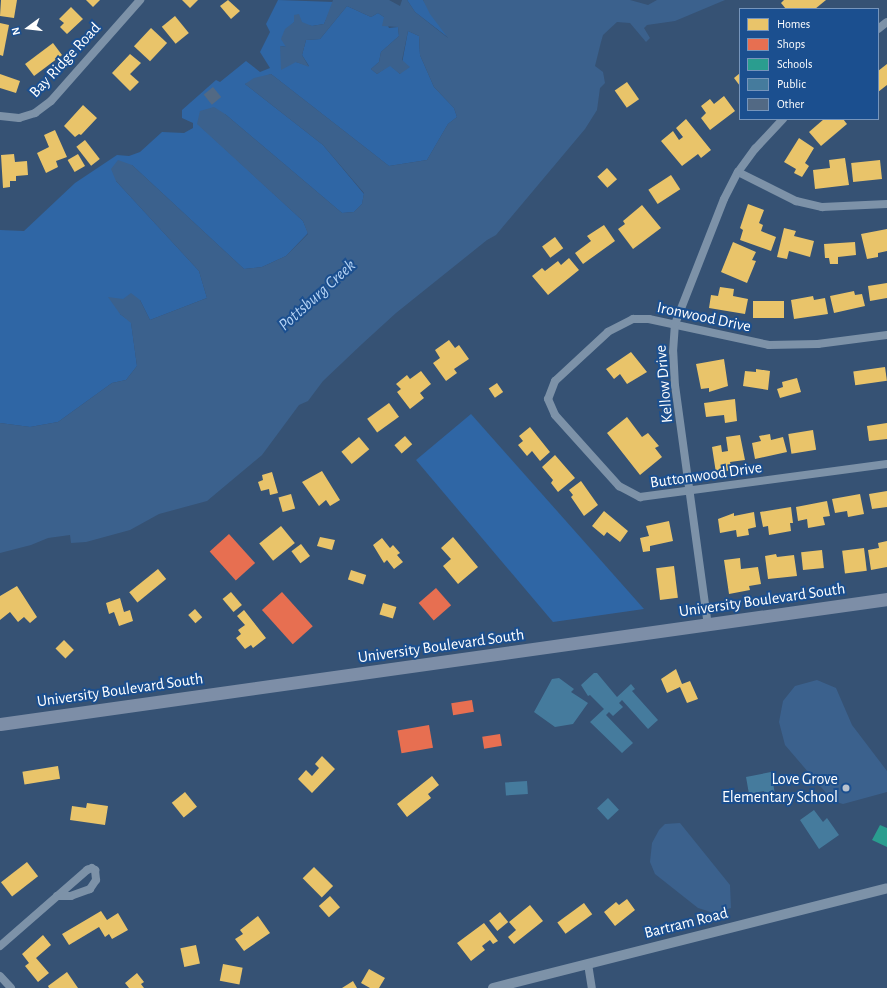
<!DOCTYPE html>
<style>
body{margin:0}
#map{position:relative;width:887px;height:988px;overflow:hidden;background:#365274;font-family:"Alegreya Sans",sans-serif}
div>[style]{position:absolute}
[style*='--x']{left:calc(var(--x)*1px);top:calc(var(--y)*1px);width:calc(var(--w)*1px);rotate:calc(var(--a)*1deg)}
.green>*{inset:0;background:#2f66a5}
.water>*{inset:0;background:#3b618d}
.homes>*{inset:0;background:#e9c46a;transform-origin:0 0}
.shops>*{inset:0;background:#e76f51;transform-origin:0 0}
.schools>*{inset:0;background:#2a9d8f}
.public>*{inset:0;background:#457b9d;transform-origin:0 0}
.building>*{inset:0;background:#526984;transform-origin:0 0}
.minor>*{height:8px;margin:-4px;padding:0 4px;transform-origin:4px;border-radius:4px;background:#7d92a8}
.tertiary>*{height:10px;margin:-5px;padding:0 5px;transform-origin:5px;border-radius:5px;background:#7d92a8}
.primary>*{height:13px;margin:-6.5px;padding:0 6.5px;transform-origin:6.5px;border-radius:6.5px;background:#7d8ea7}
.dots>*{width:11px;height:11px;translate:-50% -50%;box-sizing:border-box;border:2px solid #1b4f8f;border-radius:50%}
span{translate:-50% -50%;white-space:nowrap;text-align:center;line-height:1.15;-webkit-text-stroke:4px #1b4f8f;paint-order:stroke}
.street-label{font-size:16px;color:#fff}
.poi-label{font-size:16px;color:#fff}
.right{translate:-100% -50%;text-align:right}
.water-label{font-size:17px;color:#b5d3f5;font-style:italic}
.legend{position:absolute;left:739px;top:8px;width:140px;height:112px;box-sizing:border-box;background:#1b4f8f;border:1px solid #7695bc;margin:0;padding:5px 7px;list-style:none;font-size:12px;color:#fff}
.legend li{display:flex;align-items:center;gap:8px;height:20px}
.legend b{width:20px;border:1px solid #7695bc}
.north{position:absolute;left:8px;top:8px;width:40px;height:40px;-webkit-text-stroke:3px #1b4f8f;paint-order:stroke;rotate:255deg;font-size:11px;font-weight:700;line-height:16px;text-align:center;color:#fff}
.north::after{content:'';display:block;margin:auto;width:14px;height:18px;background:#fff;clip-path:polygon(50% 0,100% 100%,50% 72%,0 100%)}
</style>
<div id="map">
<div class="green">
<div style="clip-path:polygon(278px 0,334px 2px,324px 24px,312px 26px,294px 22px,285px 42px,287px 47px,280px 46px,296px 62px,309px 66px,302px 55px,306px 40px,320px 39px,347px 6px,371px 17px,378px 13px,384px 17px,389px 28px,398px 27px,399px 36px,381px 52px,379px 62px,371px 69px,377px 74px,390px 65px,400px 74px,408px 31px,419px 36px,420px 55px,434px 87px,454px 108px,457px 117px,448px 124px,427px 160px,389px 166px,271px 74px,245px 84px,323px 145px,364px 194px,362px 204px,354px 212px,342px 213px,225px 114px,198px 124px,303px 221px,308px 233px,286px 256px,262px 267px,244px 269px,132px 165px,116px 181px,199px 271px,207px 298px,150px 320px,140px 300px,120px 314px,131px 322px,137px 366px,126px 380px,112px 383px,58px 422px,30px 427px,0 423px,0 230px,24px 231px,75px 183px,117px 155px,129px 156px,140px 152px,162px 132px,184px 133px,193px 128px,193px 123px,182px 118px,182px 110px,216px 80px,220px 82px,246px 61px,260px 72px,270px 68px,260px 52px,270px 32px,266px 24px)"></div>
<div style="clip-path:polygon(407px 0,423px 0,450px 39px,415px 12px)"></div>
<div style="clip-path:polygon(471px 414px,644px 609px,553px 622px,416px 460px)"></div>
</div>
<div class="water">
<div style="clip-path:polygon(333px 0,389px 0,400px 6px,402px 0,407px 0,415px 12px,448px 38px,430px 14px,423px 0,630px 0,648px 5px,657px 0,725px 0,675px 21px,647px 25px,644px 28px,650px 38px,646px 42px,630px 23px,617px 22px,603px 35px,601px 42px,595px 66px,603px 72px,605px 83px,600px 88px,597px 110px,585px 129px,496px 235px,487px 240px,396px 313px,362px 344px,323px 381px,308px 401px,299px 405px,262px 455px,207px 501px,159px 514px,130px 530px,86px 542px,71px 543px,70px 535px,48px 538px,31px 545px,0 553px,0 423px,30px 427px,58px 422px,112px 383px,126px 380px,137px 366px,131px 323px,120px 314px,108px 297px,123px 299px,131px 293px,140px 300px,150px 320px,207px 298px,199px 271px,116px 181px,111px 169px,118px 160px,132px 165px,244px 269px,262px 267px,286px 256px,308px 234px,303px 221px,197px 124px,200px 111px,214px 107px,225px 114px,342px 213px,354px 212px,362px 204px,364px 193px,323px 145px,245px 84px,254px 78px,271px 74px,389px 166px,427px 160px,448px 124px,457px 117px,454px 108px,434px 87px,420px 55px,419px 36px,408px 31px,402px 60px,410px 67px,400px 74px,390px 66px,377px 74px,371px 69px,379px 62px,381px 52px,399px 36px,398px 27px,382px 26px,384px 17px,378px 13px,371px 17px,347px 6px,320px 39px,306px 40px,302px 55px,309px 67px,296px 62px,281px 70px,280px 46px,286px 47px,281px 39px,285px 29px,294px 22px,294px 15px,299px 14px,302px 22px,312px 26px,324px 24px)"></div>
<div style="clip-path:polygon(817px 680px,836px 688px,852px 725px,887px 771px,887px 792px,843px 804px,833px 801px,785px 745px,779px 722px,783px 701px,795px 686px)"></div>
<div style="clip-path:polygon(680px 823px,730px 885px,731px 908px,714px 913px,698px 908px,655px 874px,650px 862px,652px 843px,659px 830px,665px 824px)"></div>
</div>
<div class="homes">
<div style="clip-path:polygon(1px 0,17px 0,14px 18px,0 16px)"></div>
<div style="clip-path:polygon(86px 0,100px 0,93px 7px)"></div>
<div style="clip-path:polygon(182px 0,198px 0,190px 8px)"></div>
<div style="clip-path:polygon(228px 0,240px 11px,231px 19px,220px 6px)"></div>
<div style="clip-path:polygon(784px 0,826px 0,815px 9px,786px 9px,781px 3px)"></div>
<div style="clip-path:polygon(71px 7px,83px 19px,67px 34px,60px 27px,64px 23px,59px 19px)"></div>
<div style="left:175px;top:16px;width:22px;height:17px;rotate:51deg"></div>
<div style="clip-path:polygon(0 23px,9px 25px,3px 56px,0 55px)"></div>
<div style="left:151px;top:28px;width:22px;height:25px;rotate:43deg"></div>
<div style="left:53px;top:43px;width:15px;height:35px;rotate:53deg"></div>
<div style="clip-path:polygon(130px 54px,141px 63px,130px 74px,139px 82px,130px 91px,112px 73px)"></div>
<div style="clip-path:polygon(887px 64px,887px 85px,878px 92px,878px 71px)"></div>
<div style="clip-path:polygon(740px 73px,740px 86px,734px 78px)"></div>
<div style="clip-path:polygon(0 74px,20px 81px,16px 93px,0 88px)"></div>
<div style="left:627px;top:82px;width:21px;height:15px;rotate:55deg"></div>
<div style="clip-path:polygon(724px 96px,735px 111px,710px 130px,701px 118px,706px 113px,701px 106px,710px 99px,714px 104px)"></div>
<div style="clip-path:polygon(83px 105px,97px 118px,81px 135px,79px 134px,75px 137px,64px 126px)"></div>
<div style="clip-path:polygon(686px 119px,711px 150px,701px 158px,698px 154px,682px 166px,661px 141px,673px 131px,679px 140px,683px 137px,676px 128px)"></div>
<div style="clip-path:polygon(824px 119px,843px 119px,847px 124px,821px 146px,809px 132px)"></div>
<div style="clip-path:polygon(55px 130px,67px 157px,56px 161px,58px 167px,46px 173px,37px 153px,49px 147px,44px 135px)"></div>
<div style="clip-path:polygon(799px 138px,814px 148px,805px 163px,809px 166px,802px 177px,794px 173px,796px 169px,784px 162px)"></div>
<div style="left:85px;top:140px;width:24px;height:11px;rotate:52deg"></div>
<div style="clip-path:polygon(14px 154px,15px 162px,27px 161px,28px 175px,16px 176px,16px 181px,10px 181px,10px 187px,3px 188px,1px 155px)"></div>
<div style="left:78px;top:154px;width:14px;height:12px;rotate:60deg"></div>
<div style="clip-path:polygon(845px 158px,849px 185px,815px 189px,813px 170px,830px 168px,829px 160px)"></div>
<div style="left:880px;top:160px;width:19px;height:29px;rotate:84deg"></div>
<div style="left:607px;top:168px;width:15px;height:13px;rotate:48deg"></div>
<div style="left:671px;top:175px;width:17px;height:27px;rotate:57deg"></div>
<div style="clip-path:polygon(748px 204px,764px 210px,759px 223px,763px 225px,761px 231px,776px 237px,771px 251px,740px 240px,743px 230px,740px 228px)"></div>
<div style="clip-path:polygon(642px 205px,661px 228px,633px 249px,618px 229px,625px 224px,623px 221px)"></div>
<div style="clip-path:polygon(604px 225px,615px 241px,583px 264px,575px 253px,591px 241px,587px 236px)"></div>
<div style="clip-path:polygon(784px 228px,796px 231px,794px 236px,814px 241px,810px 257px,789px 251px,787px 259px,777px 257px)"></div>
<div style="clip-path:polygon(887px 229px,887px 251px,878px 253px,878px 257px,867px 259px,861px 234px)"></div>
<div style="left:555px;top:237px;width:14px;height:16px;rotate:54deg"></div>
<div style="clip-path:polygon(733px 242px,756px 252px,752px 260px,756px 261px,747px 283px,721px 272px)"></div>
<div style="clip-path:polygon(855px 242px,856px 255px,838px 257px,838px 264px,830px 264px,829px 258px,825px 258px,824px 244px)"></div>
<div style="clip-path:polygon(569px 258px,579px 270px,548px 295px,532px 276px,542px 268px,545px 271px,558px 261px,561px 265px)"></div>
<div style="clip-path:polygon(887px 283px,887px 298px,870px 301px,868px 286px)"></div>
<div style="clip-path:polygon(720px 287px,734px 289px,733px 296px,748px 299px,745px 314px,709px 308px,711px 295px,718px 296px)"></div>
<div style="clip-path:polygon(854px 291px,855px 295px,862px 294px,865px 306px,834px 313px,830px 296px)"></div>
<div style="clip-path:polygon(813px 296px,814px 300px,825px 298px,828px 314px,794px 319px,791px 300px)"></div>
<div style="left:784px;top:301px;width:17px;height:31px;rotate:90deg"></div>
<div style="clip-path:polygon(449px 340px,455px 348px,459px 345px,469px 359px,454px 369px,457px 373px,446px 381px,433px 363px,440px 358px,435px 350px)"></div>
<div style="clip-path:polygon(631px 352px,647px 372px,627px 384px,620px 374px,614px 379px,606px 369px)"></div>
<div style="clip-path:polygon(724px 359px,728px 386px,709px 392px,709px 388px,701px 389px,696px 364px)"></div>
<div style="left:885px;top:367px;width:14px;height:32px;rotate:82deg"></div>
<div style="clip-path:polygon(756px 369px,770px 371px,768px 390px,743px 386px,745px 371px,756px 372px)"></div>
<div style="clip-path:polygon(421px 371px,431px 384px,420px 393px,424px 398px,410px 409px,397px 392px,401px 389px,396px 384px,407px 375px,410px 379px)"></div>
<div style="clip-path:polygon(797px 378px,801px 392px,780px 398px,777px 389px,783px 387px,782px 382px)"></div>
<div style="left:497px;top:383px;width:11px;height:10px;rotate:56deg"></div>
<div style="clip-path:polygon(735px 399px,737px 421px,725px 423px,724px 415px,706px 417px,704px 403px)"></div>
<div style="left:389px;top:403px;width:17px;height:27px;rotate:54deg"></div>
<div style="clip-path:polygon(627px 417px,642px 437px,648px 433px,659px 446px,655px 448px,662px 457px,640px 475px,607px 433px)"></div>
<div style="clip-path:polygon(887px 423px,887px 439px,869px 441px,867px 426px)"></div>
<div style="clip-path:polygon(530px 427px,550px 452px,540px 461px,532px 451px,527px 456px,518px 445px,523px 441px,519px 436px)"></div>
<div style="left:813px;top:430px;width:20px;height:25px;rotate:81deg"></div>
<div style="clip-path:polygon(770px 434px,771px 440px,783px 437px,787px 452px,755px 459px,752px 443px,761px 441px,759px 436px)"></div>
<div style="clip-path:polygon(740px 435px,745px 460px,730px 462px,732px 470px,716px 473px,712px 447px,721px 445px,722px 452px,728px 451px,726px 437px)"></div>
<div style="left:405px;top:436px;width:11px;height:14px;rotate:49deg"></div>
<div style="left:359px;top:437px;width:16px;height:23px;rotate:50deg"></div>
<div style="clip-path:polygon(555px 455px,575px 478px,558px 492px,551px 483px,553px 480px,542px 467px)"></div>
<div style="clip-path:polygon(322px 471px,340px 500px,330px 506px,326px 500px,319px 506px,302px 482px)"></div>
<div style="clip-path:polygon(272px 472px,278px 493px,270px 495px,269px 489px,261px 491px,258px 482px,263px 480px,262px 475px)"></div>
<div style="clip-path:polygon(581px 481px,598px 505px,584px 516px,571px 497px,573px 495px,569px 490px)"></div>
<div style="clip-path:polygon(887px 491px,887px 507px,872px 509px,869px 494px)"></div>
<div style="left:291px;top:494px;width:15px;height:13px;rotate:74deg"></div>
<div style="clip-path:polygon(860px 494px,864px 514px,848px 517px,847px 511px,835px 513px,832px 499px)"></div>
<div style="clip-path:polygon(827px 501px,830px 516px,823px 517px,825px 525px,808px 528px,807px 519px,798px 521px,796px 507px)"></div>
<div style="clip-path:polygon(791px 507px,793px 523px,790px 523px,791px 531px,769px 535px,768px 526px,763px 527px,760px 512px)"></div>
<div style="clip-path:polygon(604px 511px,628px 531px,620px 542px,607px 532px,604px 536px,592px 526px)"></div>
<div style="clip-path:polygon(754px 512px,756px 527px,748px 529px,749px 535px,737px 537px,736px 530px,720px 533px,718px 519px,734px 513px,734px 516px)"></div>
<div style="clip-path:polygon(669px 521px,673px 541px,650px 546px,650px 551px,643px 552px,640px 538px,649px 536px,646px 526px)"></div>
<div style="left:281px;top:526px;width:22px;height:28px;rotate:51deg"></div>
<div style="clip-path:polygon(320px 537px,335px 540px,332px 550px,317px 546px)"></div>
<div style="clip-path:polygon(453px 537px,478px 567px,458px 584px,443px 566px,451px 559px,441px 548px)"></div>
<div style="clip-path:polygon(382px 538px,390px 548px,393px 545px,400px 553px,397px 555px,403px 562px,394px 569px,387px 560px,384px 563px,373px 545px)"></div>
<div style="clip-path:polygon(887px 541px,887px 567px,871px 570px,868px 550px,879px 548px,878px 543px)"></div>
<div style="left:301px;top:544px;width:15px;height:12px;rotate:53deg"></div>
<div style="left:864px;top:548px;width:23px;height:22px;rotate:83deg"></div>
<div style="left:822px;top:550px;width:18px;height:21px;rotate:84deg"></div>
<div style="clip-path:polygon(776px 554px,777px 557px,794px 555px,797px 576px,768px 579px,765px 556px)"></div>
<div style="clip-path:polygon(740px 558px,741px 569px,758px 567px,761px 584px,749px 586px,750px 590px,729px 594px,724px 560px)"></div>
<div style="left:674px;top:566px;width:32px;height:18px;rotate:83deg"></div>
<div style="left:158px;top:569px;width:13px;height:37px;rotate:51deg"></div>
<div style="left:351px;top:570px;width:16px;height:10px;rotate:18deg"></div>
<div style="clip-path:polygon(17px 586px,37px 617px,30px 623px,24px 617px,18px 622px,10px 612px,0 620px,0 596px)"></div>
<div style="left:231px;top:592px;width:17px;height:11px;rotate:50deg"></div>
<div style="clip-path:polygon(120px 598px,124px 612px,130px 610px,133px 621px,119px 626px,114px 612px,109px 614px,106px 603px)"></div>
<div style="left:383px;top:603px;width:14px;height:12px;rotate:17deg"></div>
<div style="left:195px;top:609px;width:11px;height:9px;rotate:49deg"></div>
<div style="clip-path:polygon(244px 610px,266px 638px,253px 648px,251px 645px,245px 649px,236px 638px,241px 634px,238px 630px,245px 625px,237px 616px)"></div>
<div style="left:64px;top:640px;width:14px;height:12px;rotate:45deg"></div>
<div style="clip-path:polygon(676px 669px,682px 684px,690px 681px,698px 699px,687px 703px,680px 687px,667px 693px,661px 679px)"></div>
<div style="clip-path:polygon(322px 756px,335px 769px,312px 793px,298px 779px,306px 770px,312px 776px,319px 768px,315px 764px)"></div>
<div style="left:58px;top:766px;width:13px;height:36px;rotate:81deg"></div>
<div style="clip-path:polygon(432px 776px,439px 785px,428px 794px,431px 798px,407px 817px,397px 804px)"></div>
<div style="left:185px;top:792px;width:19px;height:17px;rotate:51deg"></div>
<div style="clip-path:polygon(87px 803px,108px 806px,105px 825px,70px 820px,72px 806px,86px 808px)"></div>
<div style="left:27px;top:862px;width:18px;height:33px;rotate:52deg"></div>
<div style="left:314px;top:867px;width:27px;height:16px;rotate:45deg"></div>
<div style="left:330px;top:896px;width:15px;height:15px;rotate:48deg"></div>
<div style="clip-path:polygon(627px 899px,635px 910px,615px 926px,604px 912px,616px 902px,619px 905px)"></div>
<div style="left:584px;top:903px;width:14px;height:33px;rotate:54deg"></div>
<div style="clip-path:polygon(530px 905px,543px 921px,514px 944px,508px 937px,516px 930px,509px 922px)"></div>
<div style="clip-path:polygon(101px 911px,107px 920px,118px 913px,128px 930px,112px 939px,109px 934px,105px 937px,99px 927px,69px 945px,62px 934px)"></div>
<div style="left:500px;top:912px;width:13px;height:14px;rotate:51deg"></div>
<div style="clip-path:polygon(258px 916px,270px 933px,244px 951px,235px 939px,243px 934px,240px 930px)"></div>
<div style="clip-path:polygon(484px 923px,498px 941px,493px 944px,490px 940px,482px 946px,485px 950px,471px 961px,457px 943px)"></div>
<div style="clip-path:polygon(43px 935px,51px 945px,36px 958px,49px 973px,38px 982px,25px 966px,29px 963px,22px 954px)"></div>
<div style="left:196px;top:945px;width:19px;height:16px;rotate:78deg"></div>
<div style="left:223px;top:964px;width:20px;height:17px;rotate:11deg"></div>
<div style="clip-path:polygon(369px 969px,385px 978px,379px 988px,370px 988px,361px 983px)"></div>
<div style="clip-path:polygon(67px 972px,78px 988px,49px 988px,48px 986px)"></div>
<div style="clip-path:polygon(137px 973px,144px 982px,141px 984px,144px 988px,129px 988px,125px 983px)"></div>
<div style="clip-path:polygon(353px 981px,357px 988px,342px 988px)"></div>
</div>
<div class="shops">
<div style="left:229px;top:534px;width:39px;height:26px;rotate:48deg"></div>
<div style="left:436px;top:588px;width:23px;height:23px;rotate:49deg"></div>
<div style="left:282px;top:592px;width:46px;height:27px;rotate:48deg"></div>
<div style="left:472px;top:700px;width:12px;height:21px;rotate:81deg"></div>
<div style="left:429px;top:725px;width:23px;height:32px;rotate:80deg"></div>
<div style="left:500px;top:734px;width:12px;height:18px;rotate:81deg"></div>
</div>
<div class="schools">
<div style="clip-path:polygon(880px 825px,887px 828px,887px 847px,872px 840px)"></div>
</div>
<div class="public">
<div style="clip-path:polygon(594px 673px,597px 673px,617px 697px,631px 684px,635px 689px,632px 691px,658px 720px,648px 729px,622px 700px,619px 703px,623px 707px,613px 716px,609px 712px,606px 715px,633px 743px,622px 753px,590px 722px,604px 709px,590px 695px,588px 696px,581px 685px)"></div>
<div style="clip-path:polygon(559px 678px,574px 689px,571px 692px,588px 703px,573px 724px,555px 727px,534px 712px,552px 679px)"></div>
<div style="clip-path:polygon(771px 772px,775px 794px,765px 796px,764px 791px,749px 794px,746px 777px)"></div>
<div style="left:527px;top:781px;width:13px;height:22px;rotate:86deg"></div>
<div style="left:608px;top:798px;width:16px;height:15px;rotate:47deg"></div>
<div style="clip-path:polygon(814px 810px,823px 822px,827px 818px,839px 835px,819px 849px,800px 820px)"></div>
</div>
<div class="building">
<div style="left:213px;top:87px;width:13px;height:12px;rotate:51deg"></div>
</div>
<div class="minor">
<div style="--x:878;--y:29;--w:11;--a:-38"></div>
<div style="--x:0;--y:116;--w:19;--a:6"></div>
<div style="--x:19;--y:118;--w:17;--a:-17"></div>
<div style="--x:35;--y:113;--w:20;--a:-37"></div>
<div style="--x:51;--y:101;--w:135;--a:-48.6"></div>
<div style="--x:738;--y:172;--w:65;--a:26.6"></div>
<div style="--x:796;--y:201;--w:27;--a:13"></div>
<div style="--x:822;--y:207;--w:65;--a:-2.6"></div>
<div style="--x:887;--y:335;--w:70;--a:172.6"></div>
<div style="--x:818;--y:344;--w:49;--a:178.8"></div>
<div style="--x:769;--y:345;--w:123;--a:-167.8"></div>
<div style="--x:649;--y:319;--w:16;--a:180"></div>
<div style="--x:633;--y:319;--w:28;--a:153"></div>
<div style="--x:608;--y:332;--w:72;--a:137.2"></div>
<div style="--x:555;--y:381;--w:19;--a:111"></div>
<div style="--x:548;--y:399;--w:17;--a:66"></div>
<div style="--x:555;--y:415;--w:96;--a:48"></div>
<div style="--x:619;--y:486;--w:24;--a:28"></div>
<div style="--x:640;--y:497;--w:249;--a:-7.6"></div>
<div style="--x:708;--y:626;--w:242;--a:-97.8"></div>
<div style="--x:675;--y:386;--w:34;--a:-93"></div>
<div style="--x:673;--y:352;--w:28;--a:-86"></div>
<div style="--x:675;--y:324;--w:134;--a:-68.6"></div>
<div style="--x:724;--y:199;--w:30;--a:-63"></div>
<div style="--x:738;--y:172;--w:29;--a:-54"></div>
<div style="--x:755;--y:149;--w:41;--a:-47"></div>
<div style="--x:0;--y:946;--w:116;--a:-41.1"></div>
<div style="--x:87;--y:870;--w:5;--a:-22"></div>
<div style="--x:92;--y:868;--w:4;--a:34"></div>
<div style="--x:95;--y:870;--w:10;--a:84"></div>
<div style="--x:96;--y:880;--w:11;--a:124"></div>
<div style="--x:90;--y:889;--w:20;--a:160"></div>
<div style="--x:71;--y:896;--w:14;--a:180"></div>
<div style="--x:588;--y:964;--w:24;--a:81"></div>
<div style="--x:0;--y:976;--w:16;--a:47"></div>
</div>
<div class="tertiary">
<div style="--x:493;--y:988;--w:406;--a:-14.2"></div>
</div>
<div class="primary">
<div style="--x:0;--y:724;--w:896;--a:-8.02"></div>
</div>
<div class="dots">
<div style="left:846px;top:788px;background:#b9c2ce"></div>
</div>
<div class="street-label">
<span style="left:65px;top:60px;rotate:-47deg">Bay Ridge Road</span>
<span style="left:704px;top:317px;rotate:12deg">Ironwood Drive</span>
<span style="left:664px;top:384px;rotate:-95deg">Kellow Drive</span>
<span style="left:706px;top:475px;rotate:-8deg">Buttonwood Drive</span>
<span style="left:762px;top:600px;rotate:-8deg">University Boulevard South</span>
<span style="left:441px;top:646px;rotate:-8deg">University Boulevard South</span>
<span style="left:120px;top:690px;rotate:-8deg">University Boulevard South</span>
<span style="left:686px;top:923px;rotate:-14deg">Bartram Road</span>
</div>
<div class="poi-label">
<span class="right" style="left:838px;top:788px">Love Grove<br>Elementary School</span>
</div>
<div class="water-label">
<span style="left:317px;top:295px;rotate:-42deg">Pottsburg Creek</span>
</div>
<ul class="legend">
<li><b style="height:11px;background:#e9c46a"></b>Homes</li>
<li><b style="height:11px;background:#e76f51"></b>Shops</li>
<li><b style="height:11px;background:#2a9d8f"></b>Schools</li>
<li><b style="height:11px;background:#457b9d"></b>Public</li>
<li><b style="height:11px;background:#526984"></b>Other</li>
</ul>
<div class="north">N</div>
</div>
